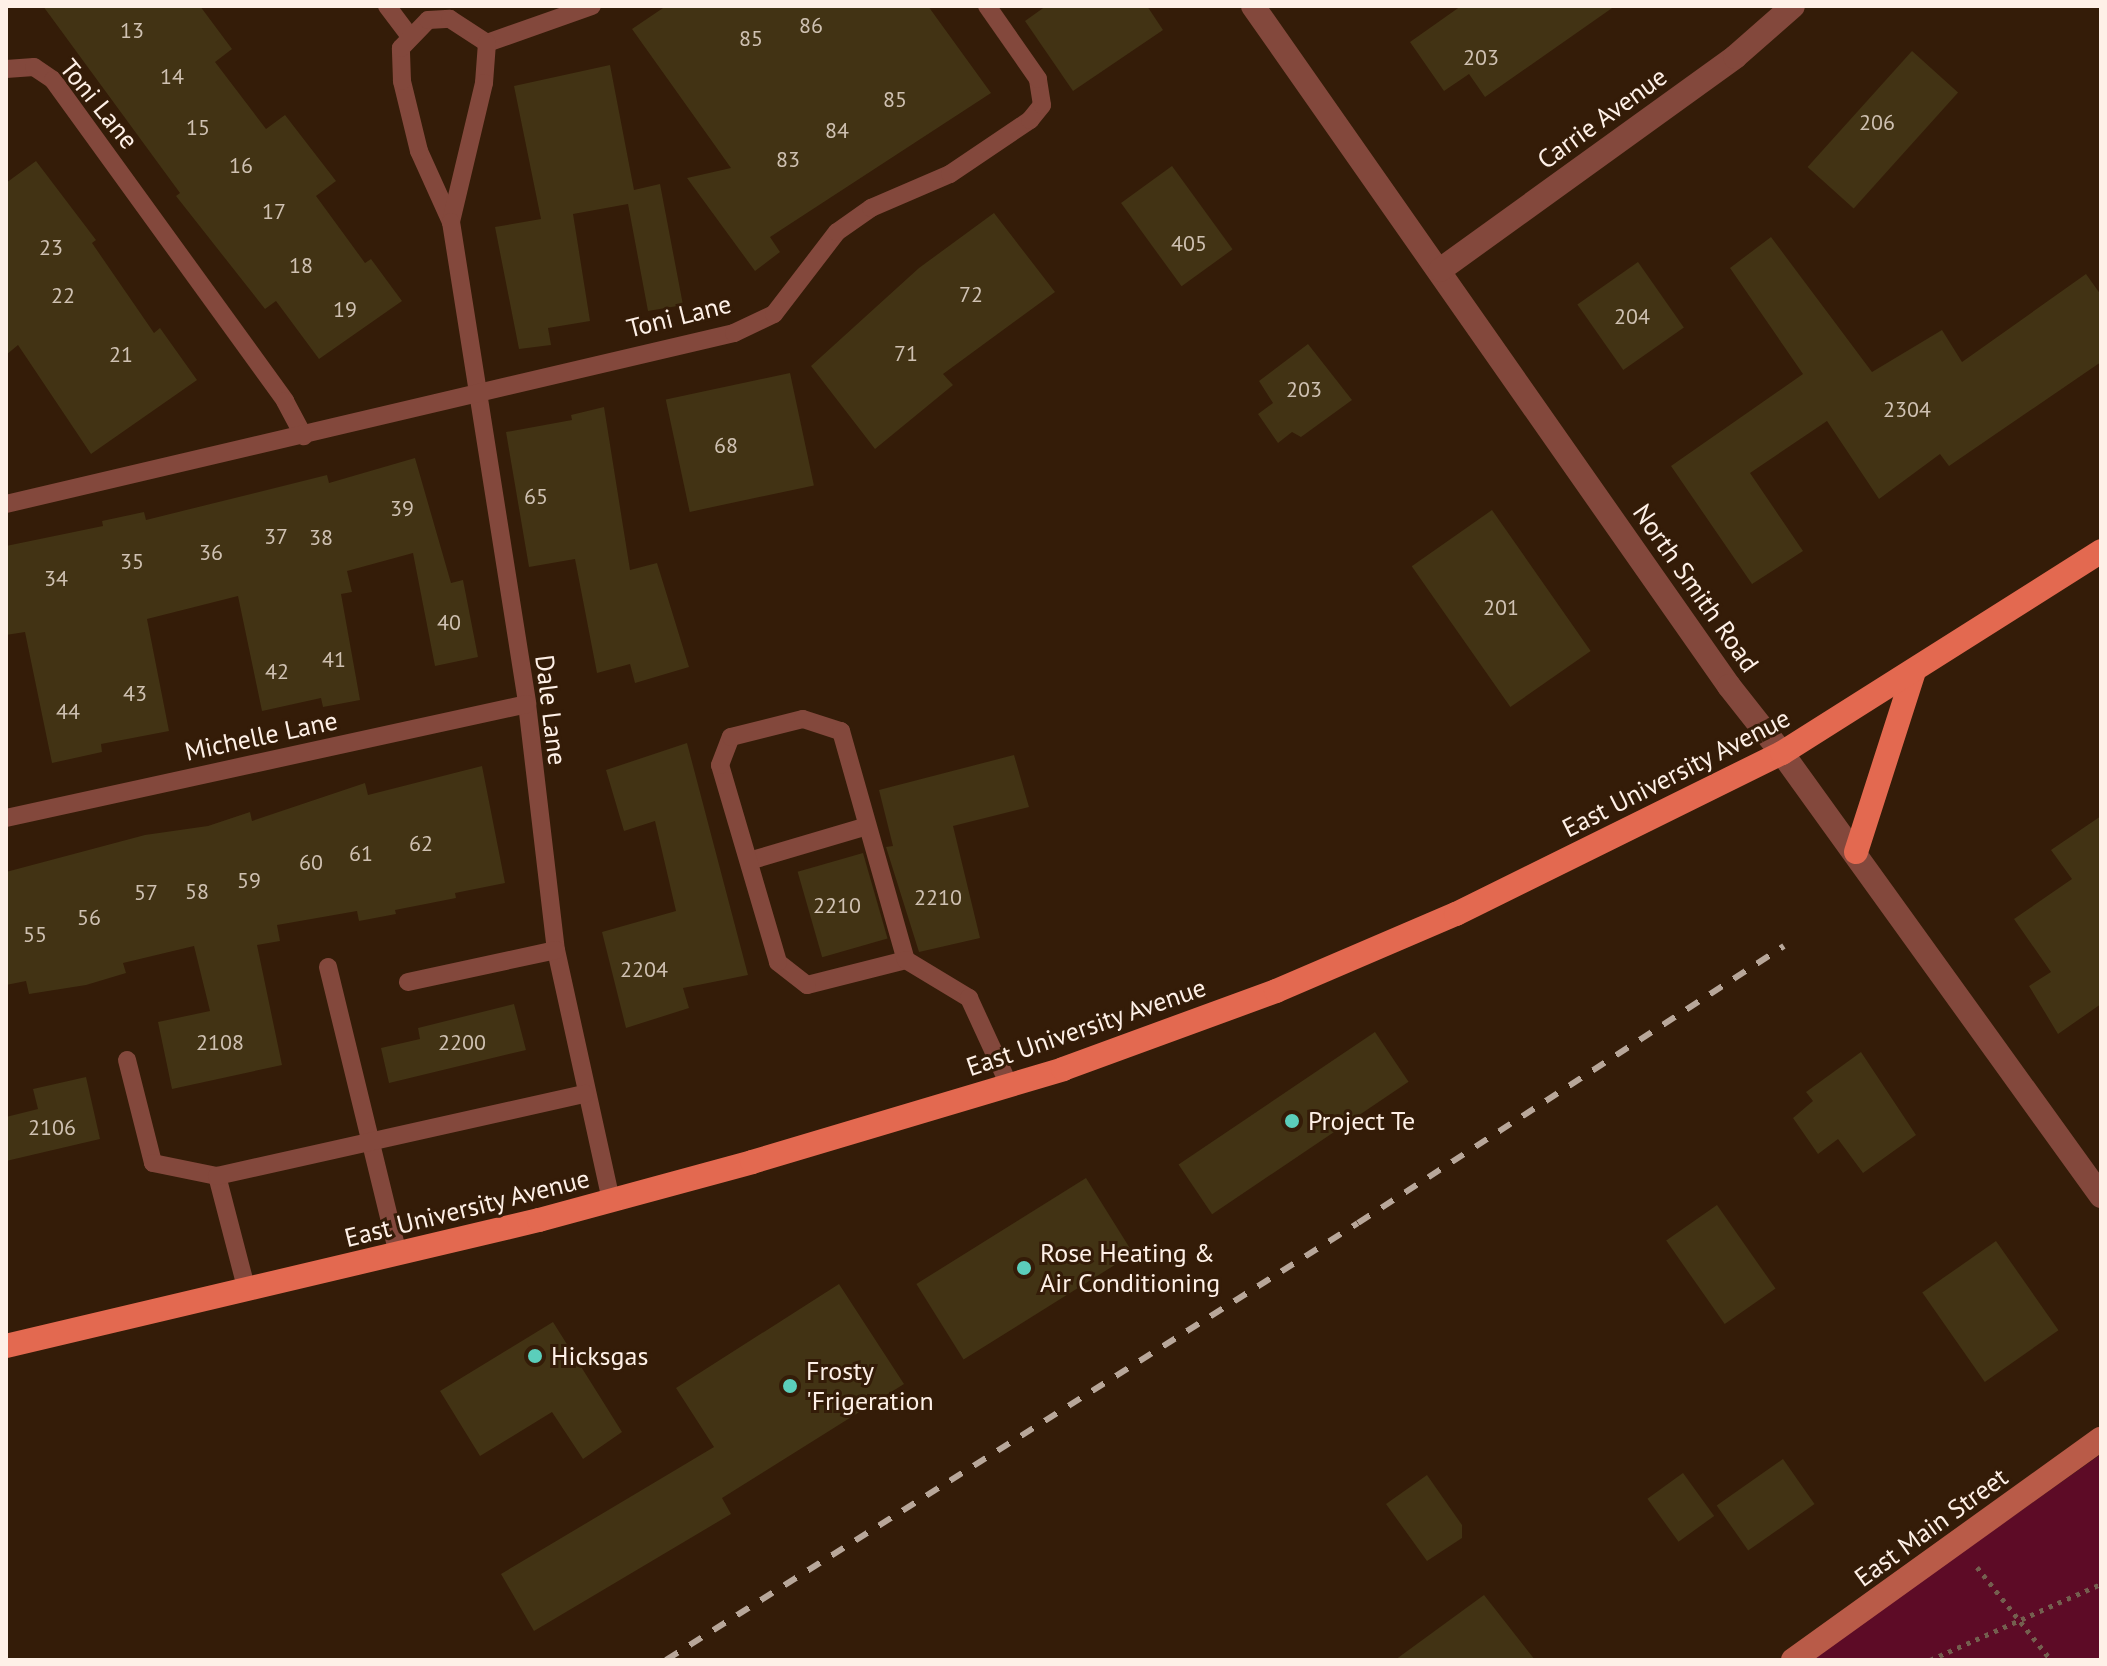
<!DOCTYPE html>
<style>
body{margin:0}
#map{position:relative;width:2107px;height:1666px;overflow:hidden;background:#341c08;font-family:"PT Sans",sans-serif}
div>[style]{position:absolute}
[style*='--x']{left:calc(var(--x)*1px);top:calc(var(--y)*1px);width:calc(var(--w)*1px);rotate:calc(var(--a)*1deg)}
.green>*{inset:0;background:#5d0b26}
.building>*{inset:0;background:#423314;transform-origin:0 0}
.path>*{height:5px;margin-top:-2.5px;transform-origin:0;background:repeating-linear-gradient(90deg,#745f4f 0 4px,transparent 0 10px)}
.service>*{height:18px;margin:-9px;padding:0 9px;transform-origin:9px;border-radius:9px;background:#83483c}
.minor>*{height:24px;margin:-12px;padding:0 12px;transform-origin:12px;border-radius:12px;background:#83483c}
.tertiary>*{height:24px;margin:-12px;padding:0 12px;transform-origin:12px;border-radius:12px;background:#83483c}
.secondary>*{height:24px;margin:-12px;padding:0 12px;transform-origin:12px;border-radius:12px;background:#b95b48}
.primary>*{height:24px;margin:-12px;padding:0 12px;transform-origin:12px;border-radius:12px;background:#e36950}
.rail>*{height:6px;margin-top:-3px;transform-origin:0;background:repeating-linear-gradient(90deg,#b8a79a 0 14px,transparent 0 28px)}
.dots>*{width:22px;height:22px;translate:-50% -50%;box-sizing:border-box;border:4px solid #341c08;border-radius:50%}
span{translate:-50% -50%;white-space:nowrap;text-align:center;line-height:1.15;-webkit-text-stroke:6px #341c08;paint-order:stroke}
.number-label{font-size:22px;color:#cfc1b2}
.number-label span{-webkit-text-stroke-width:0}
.street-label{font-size:26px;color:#fef0e7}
.poi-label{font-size:26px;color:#fef0e7}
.left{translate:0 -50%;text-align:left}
.frame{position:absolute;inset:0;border:8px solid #fef0e7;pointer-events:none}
</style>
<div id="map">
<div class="green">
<div style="clip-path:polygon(2101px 1454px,2101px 1660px,1810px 1660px)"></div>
</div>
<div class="building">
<div style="clip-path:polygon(43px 6px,200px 6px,232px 49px,215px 62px,266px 129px,285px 115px,336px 181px,316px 196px,365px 263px,371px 259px,402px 301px,319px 359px,276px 301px,265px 309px,176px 196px,180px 193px)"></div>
<div style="clip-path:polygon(666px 6px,928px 6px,991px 93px,770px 237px,780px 252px,755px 271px,687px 178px,731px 168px,632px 29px)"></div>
<div style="clip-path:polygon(1046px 6px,1147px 6px,1163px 30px,1073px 91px,1025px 21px)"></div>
<div style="clip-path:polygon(1461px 6px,1615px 6px,1485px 97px,1469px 74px,1444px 91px,1410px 42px)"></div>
<div style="left:1912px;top:51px;width:62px;height:156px;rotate:42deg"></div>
<div style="clip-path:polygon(610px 65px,634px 190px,660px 184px,683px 305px,648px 311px,628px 204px,573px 214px,590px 321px,548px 328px,551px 345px,519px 349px,495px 227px,541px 219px,514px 86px)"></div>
<div style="clip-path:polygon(36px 161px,96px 240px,92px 243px,154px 333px,160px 328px,197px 380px,91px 454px,18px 345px,6px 355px,6px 183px)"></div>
<div style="left:1172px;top:166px;width:103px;height:63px;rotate:54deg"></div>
<div style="clip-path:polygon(994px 213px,1055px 292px,943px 374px,953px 385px,875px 449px,811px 366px,919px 268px)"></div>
<div style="clip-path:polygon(1771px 237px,1872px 372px,1942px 330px,1962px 362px,2086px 274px,2101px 295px,2101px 362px,1949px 466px,1940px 454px,1879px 499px,1827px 421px,1750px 473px,1803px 551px,1752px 584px,1671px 466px,1803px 374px,1730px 268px)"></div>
<div style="left:1638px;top:262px;width:80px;height:74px;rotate:55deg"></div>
<div style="clip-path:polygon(1308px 344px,1352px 400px,1301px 437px,1292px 432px,1278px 443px,1258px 414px,1273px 403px,1259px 381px)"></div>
<div style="left:790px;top:373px;width:115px;height:127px;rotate:78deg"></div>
<div style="clip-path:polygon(604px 407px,630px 570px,657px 563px,689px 667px,635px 683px,630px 664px,597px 673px,575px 559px,529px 567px,506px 432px,572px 420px,571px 415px)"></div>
<div style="clip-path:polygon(415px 458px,451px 583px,463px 580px,478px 657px,435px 666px,413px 553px,347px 571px,352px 592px,341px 594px,360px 700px,323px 707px,321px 698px,262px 711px,238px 596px,147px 619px,169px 731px,101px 744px,102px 752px,52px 763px,25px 632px,6px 635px,6px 546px,103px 526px,102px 521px,144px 512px,146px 520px,327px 475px,329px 483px)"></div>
<div style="left:1492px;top:510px;width:172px;height:98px;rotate:55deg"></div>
<div style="clip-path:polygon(687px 743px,748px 975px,683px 988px,689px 1008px,626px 1028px,602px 932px,676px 911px,655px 821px,624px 831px,606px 770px)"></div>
<div style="clip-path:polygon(1014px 755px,1029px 807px,953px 826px,980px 938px,919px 952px,886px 847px,893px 846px,879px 790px)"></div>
<div style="clip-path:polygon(482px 766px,505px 883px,455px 893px,456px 898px,395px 910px,396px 914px,359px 921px,357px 911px,277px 925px,280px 941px,257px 945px,282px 1065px,172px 1089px,158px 1022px,210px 1011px,194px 946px,123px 963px,126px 973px,86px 985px,29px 994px,26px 981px,6px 985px,6px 872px,145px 835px,208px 826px,250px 812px,252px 821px,365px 783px,368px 795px)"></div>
<div style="clip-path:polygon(2101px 816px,2101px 1004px,2058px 1034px,2029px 986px,2051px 972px,2014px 919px,2072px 879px,2051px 850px)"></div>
<div style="left:863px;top:853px;width:89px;height:68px;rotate:74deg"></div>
<div style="clip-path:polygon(514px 1004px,526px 1050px,389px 1083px,381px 1048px,420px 1039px,418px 1028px)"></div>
<div style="left:1375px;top:1032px;width:60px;height:237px;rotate:56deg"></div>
<div style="clip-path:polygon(1861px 1052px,1916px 1135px,1863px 1173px,1838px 1139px,1818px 1154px,1793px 1118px,1813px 1101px,1806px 1092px)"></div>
<div style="clip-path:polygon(86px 1077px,100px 1139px,6px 1161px,6px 1117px,38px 1109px,33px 1089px)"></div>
<div style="left:1086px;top:1178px;width:89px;height:200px;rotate:58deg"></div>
<div style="left:1717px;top:1205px;width:102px;height:62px;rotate:55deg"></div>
<div style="left:1996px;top:1241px;width:109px;height:90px;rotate:55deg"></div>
<div style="clip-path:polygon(839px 1284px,904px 1384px,722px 1498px,731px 1514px,534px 1631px,501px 1574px,714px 1447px,676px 1388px)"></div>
<div style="clip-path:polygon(553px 1322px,622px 1432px,583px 1459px,552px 1412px,480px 1456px,440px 1391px)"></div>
<div style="left:1783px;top:1459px;width:55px;height:81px;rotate:55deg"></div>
<div style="left:1683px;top:1473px;width:53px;height:44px;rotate:54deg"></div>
<div style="clip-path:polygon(1427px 1475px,1462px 1525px,1462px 1538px,1427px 1561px,1386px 1504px)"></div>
<div style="clip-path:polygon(1484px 1595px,1535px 1660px,1395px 1660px)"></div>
</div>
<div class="path">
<div style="--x:1977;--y:1567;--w:119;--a:51.5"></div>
<div style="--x:1930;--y:1660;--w:187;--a:-24"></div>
</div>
<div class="service">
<div style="--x:387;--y:6;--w:38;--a:53"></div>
<div style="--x:487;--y:43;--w:111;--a:-19.4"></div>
<div style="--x:6;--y:69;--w:28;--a:-4"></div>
<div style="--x:34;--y:67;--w:23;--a:34"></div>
<div style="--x:53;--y:80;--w:396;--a:54.1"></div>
<div style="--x:285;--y:401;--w:40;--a:62"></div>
<div style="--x:451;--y:222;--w:78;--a:-114.3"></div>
<div style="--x:419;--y:151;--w:72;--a:-103.7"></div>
<div style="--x:402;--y:81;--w:33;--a:-92"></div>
<div style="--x:401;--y:48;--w:39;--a:-46"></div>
<div style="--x:428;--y:20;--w:22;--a:-3"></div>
<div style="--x:450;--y:19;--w:44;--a:33"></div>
<div style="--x:487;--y:43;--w:40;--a:94.3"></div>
<div style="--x:484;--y:83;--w:143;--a:103.4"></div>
<div style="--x:451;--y:222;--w:488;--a:81"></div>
<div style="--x:527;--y:704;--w:248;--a:83.3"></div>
<div style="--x:556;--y:950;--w:257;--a:77.6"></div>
<div style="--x:6;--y:504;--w:748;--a:-13.22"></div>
<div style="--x:734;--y:333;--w:44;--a:-25.4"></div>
<div style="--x:774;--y:314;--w:103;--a:-52.5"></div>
<div style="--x:837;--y:232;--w:42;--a:-35.2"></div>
<div style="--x:871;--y:208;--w:86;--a:-23.3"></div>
<div style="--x:950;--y:174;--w:97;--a:-34"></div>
<div style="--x:1030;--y:120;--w:19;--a:-51"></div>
<div style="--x:1042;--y:105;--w:26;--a:-99"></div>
<div style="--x:1038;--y:79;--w:89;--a:-124.9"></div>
<div style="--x:6;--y:818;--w:533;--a:-12.34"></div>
<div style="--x:749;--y:861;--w:123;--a:-16.5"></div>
<div style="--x:906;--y:960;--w:102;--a:165.8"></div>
<div style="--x:807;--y:985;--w:37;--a:-142"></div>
<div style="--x:778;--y:962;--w:205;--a:-106.4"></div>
<div style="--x:720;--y:765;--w:30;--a:-69"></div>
<div style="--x:731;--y:737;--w:74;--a:-14"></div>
<div style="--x:803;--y:719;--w:40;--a:18"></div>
<div style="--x:841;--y:731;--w:238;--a:74.2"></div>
<div style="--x:906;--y:960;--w:74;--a:31.1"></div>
<div style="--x:969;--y:998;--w:96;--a:65.3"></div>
<div style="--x:328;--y:967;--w:295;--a:76.3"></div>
<div style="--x:408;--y:982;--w:151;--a:-12.2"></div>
<div style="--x:127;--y:1060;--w:106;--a:75.8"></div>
<div style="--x:153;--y:1163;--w:65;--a:11.5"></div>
<div style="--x:247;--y:1291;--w:119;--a:-104.6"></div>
<div style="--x:217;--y:1176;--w:377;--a:-12.6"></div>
</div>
<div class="minor">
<div style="--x:1253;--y:6;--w:830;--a:55.01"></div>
<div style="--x:1729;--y:686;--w:85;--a:51.7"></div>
<div style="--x:1440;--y:270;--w:364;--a:-35.8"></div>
<div style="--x:1735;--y:57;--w:77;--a:-41.3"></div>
</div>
<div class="tertiary">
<div style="--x:1782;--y:753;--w:546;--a:54.24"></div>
</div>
<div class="secondary">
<div style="--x:1793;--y:1660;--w:379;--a:-35.7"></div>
</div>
<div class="primary">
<div style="--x:1856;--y:852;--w:190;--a:-72.2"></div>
<div style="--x:6;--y:1346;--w:548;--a:-13.3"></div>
<div style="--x:539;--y:1220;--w:221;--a:-15.2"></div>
<div style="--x:752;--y:1162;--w:325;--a:-16.6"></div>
<div style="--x:1063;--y:1069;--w:227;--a:-20.1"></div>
<div style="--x:1276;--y:991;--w:196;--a:-23.2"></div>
<div style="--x:1456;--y:914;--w:364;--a:-26.3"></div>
<div style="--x:1782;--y:753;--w:378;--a:-32.3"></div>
</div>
<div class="rail">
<div style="--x:666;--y:1660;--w:818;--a:-32.27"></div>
<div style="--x:1358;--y:1223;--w:508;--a:-33.03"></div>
</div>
<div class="dots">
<div style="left:1292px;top:1121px;background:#5bcebb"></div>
<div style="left:1024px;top:1268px;background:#5bcebb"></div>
<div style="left:535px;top:1356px;background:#5bcebb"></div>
<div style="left:790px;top:1386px;background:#5bcebb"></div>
</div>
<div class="number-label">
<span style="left:811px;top:26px">86</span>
<span style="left:132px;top:31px">13</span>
<span style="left:751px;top:39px">85</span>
<span style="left:1481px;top:58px">203</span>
<span style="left:172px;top:77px">14</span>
<span style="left:895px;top:100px">85</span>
<span style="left:1877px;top:123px">206</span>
<span style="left:198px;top:128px">15</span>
<span style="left:837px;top:131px">84</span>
<span style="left:788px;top:160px">83</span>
<span style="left:241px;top:166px">16</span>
<span style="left:274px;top:212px">17</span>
<span style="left:1189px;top:244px">405</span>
<span style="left:51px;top:248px">23</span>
<span style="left:301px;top:266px">18</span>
<span style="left:971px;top:295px">72</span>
<span style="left:63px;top:296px">22</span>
<span style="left:345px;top:310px">19</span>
<span style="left:1632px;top:317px">204</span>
<span style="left:906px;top:354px">71</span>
<span style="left:121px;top:355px">21</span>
<span style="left:1304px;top:390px">203</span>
<span style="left:1907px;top:410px">2304</span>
<span style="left:726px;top:446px">68</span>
<span style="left:536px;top:497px">65</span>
<span style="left:402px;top:509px">39</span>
<span style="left:276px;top:537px">37</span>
<span style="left:321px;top:538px">38</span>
<span style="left:211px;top:553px">36</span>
<span style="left:132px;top:562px">35</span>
<span style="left:56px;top:579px">34</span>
<span style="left:1501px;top:608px">201</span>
<span style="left:449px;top:623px">40</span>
<span style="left:334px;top:660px">41</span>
<span style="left:277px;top:672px">42</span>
<span style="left:135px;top:694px">43</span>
<span style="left:68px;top:712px">44</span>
<span style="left:421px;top:844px">62</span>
<span style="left:361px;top:854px">61</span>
<span style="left:311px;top:863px">60</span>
<span style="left:249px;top:881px">59</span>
<span style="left:197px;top:892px">58</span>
<span style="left:146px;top:893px">57</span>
<span style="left:938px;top:898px">2210</span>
<span style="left:837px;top:906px">2210</span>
<span style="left:89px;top:918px">56</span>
<span style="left:35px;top:935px">55</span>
<span style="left:644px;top:970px">2204</span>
<span style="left:220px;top:1043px">2108</span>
<span style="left:462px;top:1043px">2200</span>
<span style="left:52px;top:1128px">2106</span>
</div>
<div class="street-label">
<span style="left:99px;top:104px;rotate:51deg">Toni Lane</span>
<span style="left:1602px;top:118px;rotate:-36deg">Carrie Avenue</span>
<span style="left:679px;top:316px;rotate:-14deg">Toni Lane</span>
<span style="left:1696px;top:588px;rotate:55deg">North Smith Road</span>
<span style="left:551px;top:710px;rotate:83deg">Dale Lane</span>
<span style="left:261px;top:736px;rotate:-12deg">Michelle Lane</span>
<span style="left:1676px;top:773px;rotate:-27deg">East University Avenue</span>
<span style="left:1086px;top:1027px;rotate:-19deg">East University Avenue</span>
<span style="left:467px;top:1208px;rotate:-14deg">East University Avenue</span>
<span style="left:1931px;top:1527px;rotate:-36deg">East Main Street</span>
</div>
<div class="poi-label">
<span class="left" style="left:1308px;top:1121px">Project Te</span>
<span class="left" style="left:1040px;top:1268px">Rose Heating &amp;<br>Air Conditioning</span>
<span class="left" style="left:551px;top:1356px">Hicksgas</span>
<span class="left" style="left:806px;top:1386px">Frosty<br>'Frigeration</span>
</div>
<div class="frame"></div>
</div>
